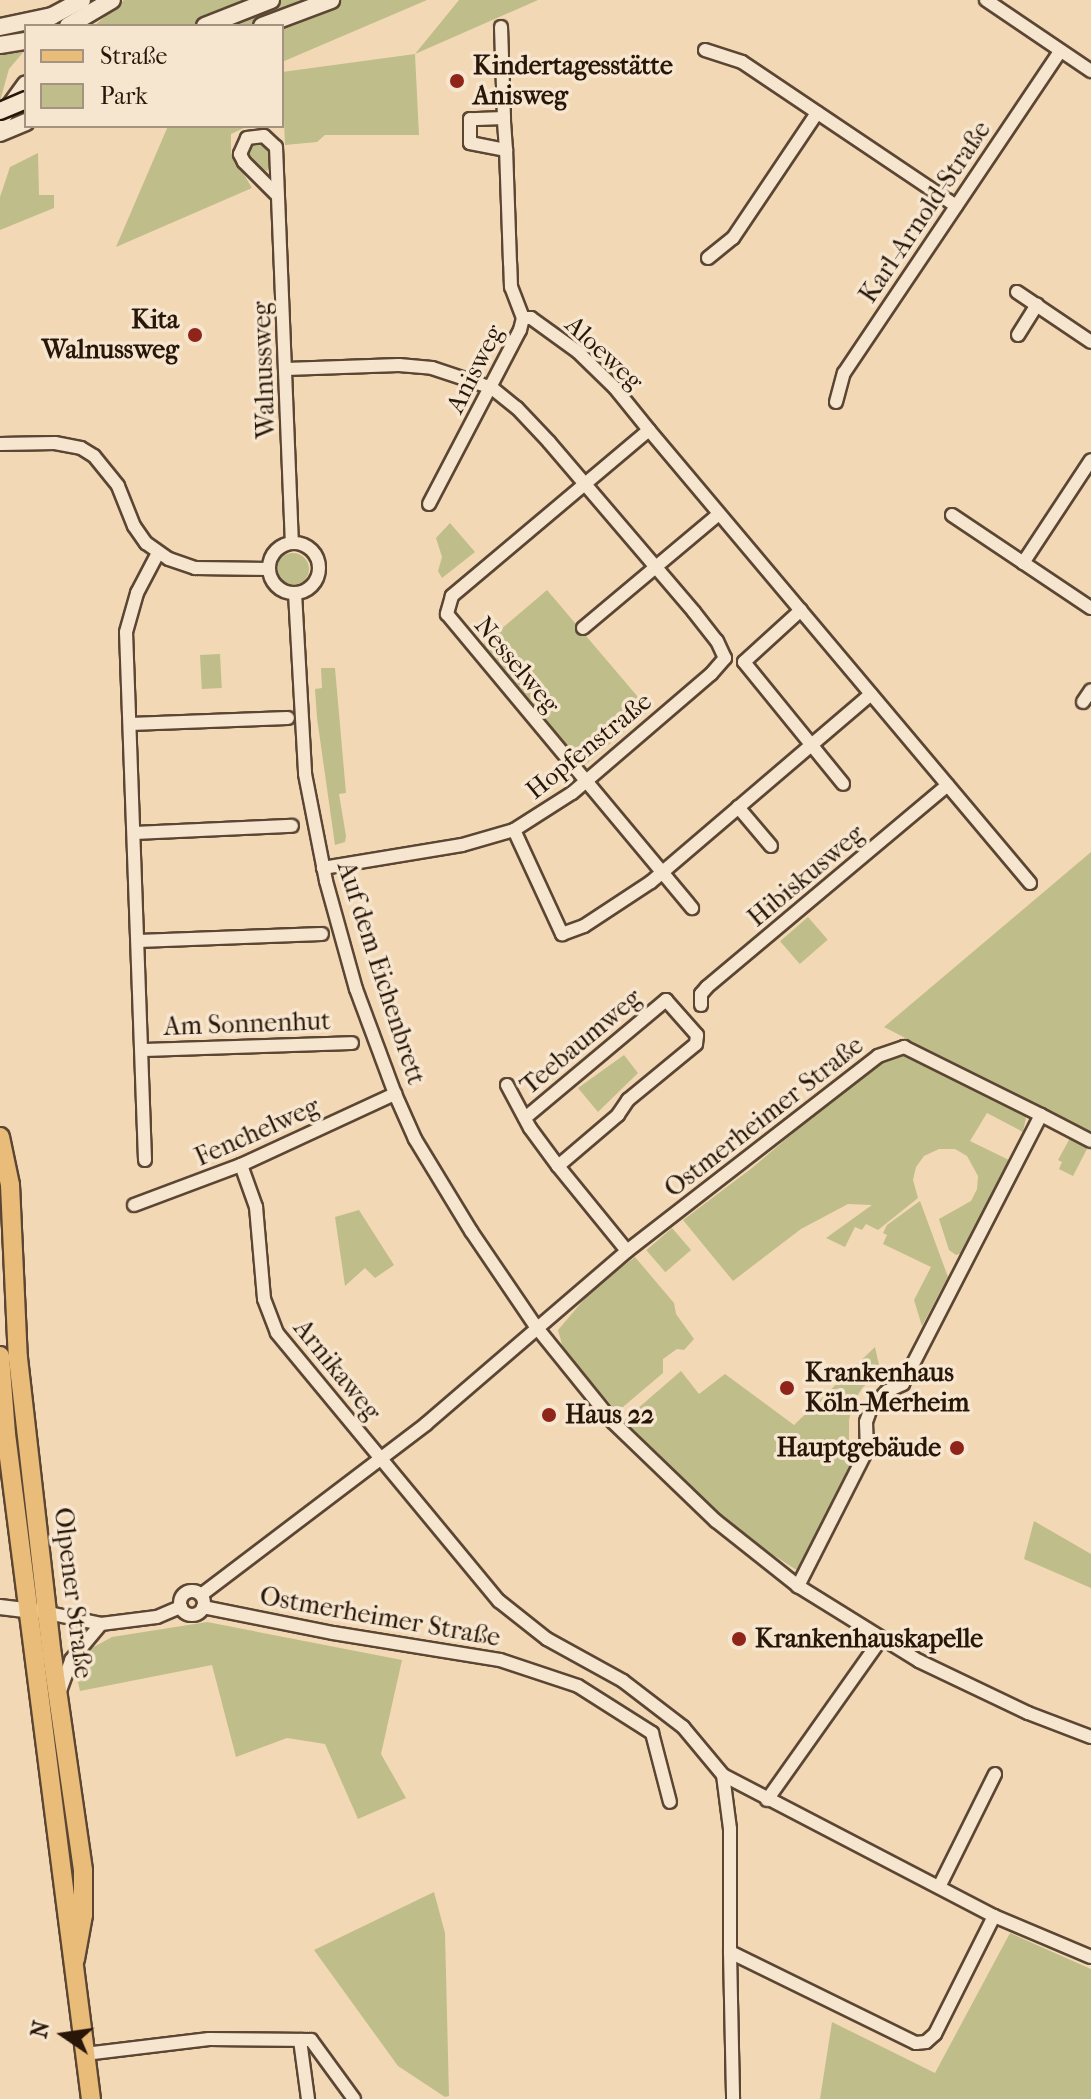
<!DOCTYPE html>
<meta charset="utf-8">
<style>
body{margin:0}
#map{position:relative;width:1091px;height:2099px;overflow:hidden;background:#f3d8b5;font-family:"IM FELL French Canon",serif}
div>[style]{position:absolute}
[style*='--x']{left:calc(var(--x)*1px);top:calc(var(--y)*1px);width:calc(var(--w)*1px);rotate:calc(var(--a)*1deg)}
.green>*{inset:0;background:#bfbe8a;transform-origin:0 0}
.round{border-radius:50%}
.roads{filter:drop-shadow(2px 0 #5b4634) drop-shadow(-2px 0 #5b4634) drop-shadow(0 2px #5b4634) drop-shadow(0 -2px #5b4634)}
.minor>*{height:12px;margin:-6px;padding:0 6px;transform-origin:6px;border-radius:6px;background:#f7e6cf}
.minor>.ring{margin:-6px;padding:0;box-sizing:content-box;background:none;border:12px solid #f7e6cf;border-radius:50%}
.tertiary>*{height:14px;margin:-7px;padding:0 7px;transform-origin:7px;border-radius:7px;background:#f7e6cf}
.secondary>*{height:16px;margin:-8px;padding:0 8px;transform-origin:8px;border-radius:8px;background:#f7e6cf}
.primary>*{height:18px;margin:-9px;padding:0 9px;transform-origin:9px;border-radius:9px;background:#eabc7a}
.bridges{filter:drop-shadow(2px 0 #281609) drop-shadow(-2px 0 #281609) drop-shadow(0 2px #281609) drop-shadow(0 -2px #281609)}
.secondary-bridge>*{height:16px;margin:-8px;padding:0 8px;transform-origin:8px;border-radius:8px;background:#f7e6cf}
.dots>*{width:22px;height:22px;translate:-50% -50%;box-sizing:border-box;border:4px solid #f7e6cf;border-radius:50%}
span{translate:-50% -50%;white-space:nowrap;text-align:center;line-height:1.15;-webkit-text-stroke:7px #f7e6cf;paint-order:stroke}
.poi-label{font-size:26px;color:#281609;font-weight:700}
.left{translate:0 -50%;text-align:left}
.right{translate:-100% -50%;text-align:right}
.street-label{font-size:26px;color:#281609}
.legend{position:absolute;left:24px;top:24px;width:260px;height:104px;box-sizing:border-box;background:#f7e6cf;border:2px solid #a49380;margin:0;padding:10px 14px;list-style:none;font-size:24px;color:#281609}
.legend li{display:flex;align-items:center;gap:16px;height:40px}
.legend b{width:40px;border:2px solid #a49380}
.north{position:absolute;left:24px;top:1995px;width:80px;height:80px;-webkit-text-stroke:6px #f7e6cf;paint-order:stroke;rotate:283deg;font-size:22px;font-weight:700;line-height:32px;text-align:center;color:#281609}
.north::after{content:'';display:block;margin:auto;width:28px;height:36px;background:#281609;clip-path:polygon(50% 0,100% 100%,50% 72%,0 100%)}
</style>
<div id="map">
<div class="green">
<div style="clip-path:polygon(124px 0,427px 0,282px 62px,282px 26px,94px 26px)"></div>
<div style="clip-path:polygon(459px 0,538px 0,415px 54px,419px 135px,325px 135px,317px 142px,285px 145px,282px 72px,415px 54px)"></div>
<div style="clip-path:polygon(26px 49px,9px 69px,0 101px,0 50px)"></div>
<div style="clip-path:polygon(168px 126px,248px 126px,231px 134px,231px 153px,252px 188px,116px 247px)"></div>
<div style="clip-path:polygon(258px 141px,270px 149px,271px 165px,267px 171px,262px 169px,249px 154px,250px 146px)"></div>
<div style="clip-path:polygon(38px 153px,39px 195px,54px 195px,54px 208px,0 230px,0 197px,10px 167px)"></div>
<div style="clip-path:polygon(450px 523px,475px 552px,442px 578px,438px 571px,442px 557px,436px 538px)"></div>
<div class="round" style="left:277px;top:553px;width:32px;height:32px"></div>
<div style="clip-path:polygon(547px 590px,649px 710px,585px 765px,574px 759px,480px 647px)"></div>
<div style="left:220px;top:654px;width:34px;height:20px;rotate:87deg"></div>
<div style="clip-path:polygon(321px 668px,335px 668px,346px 793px,339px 794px,346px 836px,345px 842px,335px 845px,317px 718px,315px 689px,322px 688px)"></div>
<div style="clip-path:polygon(1091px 852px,1091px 1134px,884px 1027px)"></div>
<div style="left:808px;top:917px;width:30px;height:37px;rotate:49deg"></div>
<div style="clip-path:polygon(902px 1053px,1026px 1117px,1023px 1132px,987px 1113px,970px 1141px,1009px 1160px,962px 1253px,956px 1255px,949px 1250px,939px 1219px,971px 1201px,977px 1189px,978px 1176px,967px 1156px,955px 1149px,939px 1149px,924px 1156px,916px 1167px,913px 1180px,918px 1198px,878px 1230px,866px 1224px,862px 1230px,855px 1227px,845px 1247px,826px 1238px,872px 1205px,848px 1204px,801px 1229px,733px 1281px,683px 1220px,752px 1168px,813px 1116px,812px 1113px,891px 1055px)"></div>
<div style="clip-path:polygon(624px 1055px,638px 1073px,598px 1112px,578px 1088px)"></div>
<div style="clip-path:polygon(1070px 1138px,1088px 1147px,1073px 1176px,1059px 1169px,1062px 1162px,1058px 1160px)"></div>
<div style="clip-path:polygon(920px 1201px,948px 1277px,922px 1326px,914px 1300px,931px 1267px,883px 1244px,887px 1235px,883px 1233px,887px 1225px)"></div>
<div style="clip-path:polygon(359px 1210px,394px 1265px,375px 1278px,365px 1268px,345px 1286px,335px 1217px)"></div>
<div style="left:672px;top:1228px;width:29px;height:34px;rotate:49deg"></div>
<div style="clip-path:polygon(635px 1257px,674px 1303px,676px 1314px,694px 1339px,684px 1350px,677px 1349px,663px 1359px,663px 1373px,617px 1412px,563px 1348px,558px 1330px,592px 1290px)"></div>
<div style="clip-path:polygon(875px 1347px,881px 1374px,863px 1387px,854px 1401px,849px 1420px,849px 1470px,798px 1571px,747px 1538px,693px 1493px,622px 1422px,681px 1371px,699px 1394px,725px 1374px,794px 1425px)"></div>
<div style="clip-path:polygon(1034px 1521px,1091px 1554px,1091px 1588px,1024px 1559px)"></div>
<div style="clip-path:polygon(207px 1622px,402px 1660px,381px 1754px,406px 1798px,358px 1819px,325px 1744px,287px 1738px,236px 1757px,212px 1665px,80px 1691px,75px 1669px,88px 1650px,112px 1637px)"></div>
<div style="clip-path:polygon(434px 1892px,445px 1933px,449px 2096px,445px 2097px,398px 2066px,314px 1950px)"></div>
<div style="clip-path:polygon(1010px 1933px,1091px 1969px,1091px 2099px,820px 2099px,832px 2022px,935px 2073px)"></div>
</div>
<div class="roads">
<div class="minor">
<div style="--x:986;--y:0;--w:127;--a:34.1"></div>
<div style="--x:501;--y:27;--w:91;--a:88.1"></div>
<div style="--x:705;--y:50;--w:39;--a:18"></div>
<div style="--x:742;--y:62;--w:258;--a:33.9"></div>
<div style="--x:277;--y:195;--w:47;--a:-135"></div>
<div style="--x:244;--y:162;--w:9;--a:-117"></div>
<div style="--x:240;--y:154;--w:17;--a:-66"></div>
<div style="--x:247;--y:138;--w:17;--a:-7"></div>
<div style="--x:264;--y:136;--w:16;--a:43"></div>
<div style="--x:276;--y:147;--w:396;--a:87.7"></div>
<div style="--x:708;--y:258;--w:32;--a:-39"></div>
<div style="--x:733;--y:238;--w:151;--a:-56.1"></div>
<div style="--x:1017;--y:292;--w:89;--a:34"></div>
<div style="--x:523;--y:318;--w:8;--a:0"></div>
<div style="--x:531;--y:318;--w:57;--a:35.7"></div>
<div style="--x:577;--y:351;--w:53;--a:44.2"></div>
<div style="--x:615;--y:388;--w:54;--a:51"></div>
<div style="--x:649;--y:430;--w:258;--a:139.9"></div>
<div style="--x:452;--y:596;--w:19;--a:106"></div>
<div style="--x:447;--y:614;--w:383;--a:50.2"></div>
<div style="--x:1018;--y:335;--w:36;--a:-58"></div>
<div style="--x:286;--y:369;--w:113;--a:-2"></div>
<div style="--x:399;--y:365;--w:33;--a:5"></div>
<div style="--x:432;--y:368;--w:63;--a:18.4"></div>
<div style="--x:492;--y:388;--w:32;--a:39"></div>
<div style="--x:517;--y:408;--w:47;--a:46.7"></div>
<div style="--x:549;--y:442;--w:223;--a:49.5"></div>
<div style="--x:694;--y:612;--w:37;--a:52"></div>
<div style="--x:717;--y:641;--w:19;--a:65"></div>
<div style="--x:725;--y:658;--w:21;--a:131"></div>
<div style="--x:711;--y:674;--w:183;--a:139.4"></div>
<div style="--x:572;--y:793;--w:69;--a:147.5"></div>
<div style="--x:514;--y:830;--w:54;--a:163.9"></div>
<div style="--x:462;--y:845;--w:141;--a:170.6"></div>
<div style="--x:836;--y:402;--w:30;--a:-75"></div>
<div style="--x:844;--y:373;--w:388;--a:-56.1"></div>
<div style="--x:649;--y:430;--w:592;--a:49.93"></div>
<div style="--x:0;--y:444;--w:55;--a:-1"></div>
<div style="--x:55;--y:443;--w:26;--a:11"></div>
<div style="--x:81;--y:448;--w:15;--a:32"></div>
<div style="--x:94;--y:456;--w:38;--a:51"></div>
<div style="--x:118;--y:486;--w:43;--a:68.2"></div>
<div style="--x:134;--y:526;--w:21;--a:55"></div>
<div style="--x:146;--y:543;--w:28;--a:35"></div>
<div style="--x:169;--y:559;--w:28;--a:19"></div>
<div style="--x:195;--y:568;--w:74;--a:0.8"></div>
<div style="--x:429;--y:504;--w:196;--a:-62.4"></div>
<div style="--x:520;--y:330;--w:12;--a:-76"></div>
<div style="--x:523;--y:318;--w:33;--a:-111"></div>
<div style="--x:511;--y:287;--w:24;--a:-92"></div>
<div style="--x:510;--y:263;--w:113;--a:-92"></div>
<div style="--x:506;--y:150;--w:32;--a:-94"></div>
<div style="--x:504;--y:118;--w:34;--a:178"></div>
<div style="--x:470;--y:119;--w:24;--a:90"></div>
<div style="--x:470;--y:143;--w:37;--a:11"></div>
<div style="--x:952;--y:515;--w:167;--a:33.8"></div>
<div class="ring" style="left:269px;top:543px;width:38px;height:38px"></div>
<div style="--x:1023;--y:563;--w:123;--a:-56.6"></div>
<div style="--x:295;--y:593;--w:181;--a:86.8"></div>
<div style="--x:305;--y:774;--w:109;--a:78.9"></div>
<div style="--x:326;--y:881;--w:112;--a:74.5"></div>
<div style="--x:356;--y:989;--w:112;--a:69.6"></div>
<div style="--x:395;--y:1094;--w:49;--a:66"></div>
<div style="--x:415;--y:1139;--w:108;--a:58.7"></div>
<div style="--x:471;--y:1231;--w:117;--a:55.8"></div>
<div style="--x:537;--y:1328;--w:121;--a:51"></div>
<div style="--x:613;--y:1422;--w:143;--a:43.9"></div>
<div style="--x:716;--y:1521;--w:105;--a:38.4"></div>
<div style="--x:798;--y:1586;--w:142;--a:31.8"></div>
<div style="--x:919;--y:1661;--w:121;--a:25.5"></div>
<div style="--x:1028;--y:1713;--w:67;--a:20.9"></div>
<div style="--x:583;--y:628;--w:177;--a:-40"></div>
<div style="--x:744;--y:662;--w:157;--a:50.9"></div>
<div style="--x:744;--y:662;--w:77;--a:-42.4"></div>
<div style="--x:1083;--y:702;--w:14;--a:-56"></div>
<div style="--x:130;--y:724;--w:158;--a:-2.2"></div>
<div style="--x:738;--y:807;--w:51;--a:49.8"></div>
<div style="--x:514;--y:830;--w:115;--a:65.2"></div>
<div style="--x:562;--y:934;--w:23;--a:-20"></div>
<div style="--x:584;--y:926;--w:80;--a:-33.3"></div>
<div style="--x:651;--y:882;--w:289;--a:-40.5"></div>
<div style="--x:135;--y:833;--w:157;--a:-2.6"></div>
<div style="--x:138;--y:941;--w:184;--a:-2.2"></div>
<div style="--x:701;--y:1005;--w:11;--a:-90"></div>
<div style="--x:701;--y:994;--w:9;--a:-49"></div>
<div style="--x:707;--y:987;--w:314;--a:-40"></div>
<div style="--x:143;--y:1050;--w:209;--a:-1.9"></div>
<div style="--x:507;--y:1085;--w:49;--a:61.9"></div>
<div style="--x:530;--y:1128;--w:47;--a:53.6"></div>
<div style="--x:1041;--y:1115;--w:56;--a:27.5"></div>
<div style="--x:525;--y:1118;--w:184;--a:-39.9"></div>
<div style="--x:666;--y:1000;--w:47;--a:48.5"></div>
<div style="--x:697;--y:1035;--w:9;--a:96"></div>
<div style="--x:696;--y:1044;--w:88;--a:140.5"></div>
<div style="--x:628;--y:1100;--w:18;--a:124"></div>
<div style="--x:618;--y:1115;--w:79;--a:139.6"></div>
<div style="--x:558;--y:1166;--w:109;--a:50.9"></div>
<div style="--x:145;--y:1160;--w:528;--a:-92.06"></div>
<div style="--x:126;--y:632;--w:41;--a:-74.2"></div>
<div style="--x:137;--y:593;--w:45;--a:-62.3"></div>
<div style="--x:241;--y:1165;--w:45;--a:70.3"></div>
<div style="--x:256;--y:1207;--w:92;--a:85"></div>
<div style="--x:264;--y:1299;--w:36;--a:69"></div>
<div style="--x:277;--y:1333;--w:348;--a:50.4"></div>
<div style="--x:499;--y:1601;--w:61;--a:38.4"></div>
<div style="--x:547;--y:1639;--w:87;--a:28.9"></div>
<div style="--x:623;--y:1681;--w:76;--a:37.5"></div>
<div style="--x:683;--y:1727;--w:62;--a:50.2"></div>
<div style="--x:723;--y:1775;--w:305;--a:27.5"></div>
<div style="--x:994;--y:1916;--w:105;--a:22.9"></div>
<div style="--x:134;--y:1205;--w:114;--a:-20.5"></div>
<div style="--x:241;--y:1165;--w:170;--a:-24.8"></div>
<div class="ring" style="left:180px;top:1591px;width:12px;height:12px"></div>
<div style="--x:201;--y:1595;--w:283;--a:-37.2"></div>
<div style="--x:426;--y:1424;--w:265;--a:-40.7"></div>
<div style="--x:627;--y:1251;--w:318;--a:-37.8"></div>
<div style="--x:878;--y:1056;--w:28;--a:-19"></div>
<div style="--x:904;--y:1047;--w:153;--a:26.4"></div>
<div style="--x:1041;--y:1115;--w:302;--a:117.2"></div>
<div style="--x:903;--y:1384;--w:17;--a:156"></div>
<div style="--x:887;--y:1391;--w:23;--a:133"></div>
<div style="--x:871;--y:1408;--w:15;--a:110"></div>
<div style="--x:866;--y:1422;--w:28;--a:88"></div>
<div style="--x:867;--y:1450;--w:153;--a:116.9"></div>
<div style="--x:203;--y:1607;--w:133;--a:11.3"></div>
<div style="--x:333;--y:1633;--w:169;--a:9.2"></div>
<div style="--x:500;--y:1660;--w:82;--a:18.4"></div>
<div style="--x:578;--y:1686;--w:88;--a:32.4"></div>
<div style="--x:652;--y:1733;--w:71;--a:75.4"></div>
<div style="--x:48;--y:1613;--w:54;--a:11.7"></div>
<div style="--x:101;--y:1624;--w:56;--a:-7.1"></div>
<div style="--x:157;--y:1617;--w:26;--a:-23"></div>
<div style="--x:60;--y:1691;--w:33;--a:-70"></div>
<div style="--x:71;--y:1660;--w:47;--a:-50.2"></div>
<div style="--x:723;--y:1775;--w:54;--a:82.6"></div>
<div style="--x:730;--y:1829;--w:123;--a:90"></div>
<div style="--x:730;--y:1952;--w:207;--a:26.1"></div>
<div style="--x:916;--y:2043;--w:10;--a:-6"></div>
<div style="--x:926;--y:2042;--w:12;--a:-42"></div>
<div style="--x:935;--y:2034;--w:132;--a:-63.4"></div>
<div style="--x:767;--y:1800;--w:197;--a:-54.7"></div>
<div style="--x:939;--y:1887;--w:126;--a:-63.6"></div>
<div style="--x:730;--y:1952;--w:147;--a:88.8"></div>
<div style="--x:300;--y:2040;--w:60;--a:82.3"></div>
<div style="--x:85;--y:2054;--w:125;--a:-6.9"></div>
<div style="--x:209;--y:2039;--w:102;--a:0.6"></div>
<div style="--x:311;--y:2040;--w:73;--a:53.9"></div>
</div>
<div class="tertiary">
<div style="--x:0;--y:1607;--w:35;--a:7"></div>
</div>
<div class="secondary">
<div style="--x:68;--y:26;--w:51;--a:-30.6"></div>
<div style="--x:205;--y:26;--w:71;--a:-21.5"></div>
<div style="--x:262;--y:26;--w:74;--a:-20.6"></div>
<div style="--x:0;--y:27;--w:53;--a:-11.9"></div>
<div style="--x:52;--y:16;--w:34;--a:-28"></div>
<div style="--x:0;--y:45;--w:26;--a:-9"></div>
<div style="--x:0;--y:120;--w:44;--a:-54.2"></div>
<div style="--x:0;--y:133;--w:28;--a:-23"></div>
</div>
<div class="primary">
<div style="--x:0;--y:1137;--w:49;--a:78.2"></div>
<div style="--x:10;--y:1185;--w:173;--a:87.4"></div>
<div style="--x:18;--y:1358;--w:299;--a:83.5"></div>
<div style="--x:52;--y:1655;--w:218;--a:81.8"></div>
<div style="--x:83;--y:1871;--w:44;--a:90"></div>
<div style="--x:83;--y:1915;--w:45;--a:100.3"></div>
<div style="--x:0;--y:1356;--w:78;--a:85.6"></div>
<div style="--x:6;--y:1434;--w:670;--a:82.72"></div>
</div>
</div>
<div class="bridges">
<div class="secondary-bridge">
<div style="--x:0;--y:111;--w:28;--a:-23"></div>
</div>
</div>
<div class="dots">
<div style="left:457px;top:81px;background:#8f2418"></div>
<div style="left:195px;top:335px;background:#8f2418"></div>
<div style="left:787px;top:1388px;background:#8f2418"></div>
<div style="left:549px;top:1415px;background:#8f2418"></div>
<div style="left:957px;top:1448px;background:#8f2418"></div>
<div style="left:739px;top:1639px;background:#8f2418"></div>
</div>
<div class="poi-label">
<span class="left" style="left:473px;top:81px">Kindertagesstätte<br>Anisweg</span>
<span class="right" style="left:179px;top:335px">Kita<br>Walnussweg</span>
<span class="left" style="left:805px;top:1388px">Krankenhaus<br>Köln-Merheim</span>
<span class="left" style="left:565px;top:1415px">Haus 22</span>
<span class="right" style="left:941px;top:1448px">Hauptgebäude</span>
<span class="left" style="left:755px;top:1639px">Krankenhauskapelle</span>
</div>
<div class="street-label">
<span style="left:925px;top:212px;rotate:-56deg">Karl-Arnold-Straße</span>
<span style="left:604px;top:353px;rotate:43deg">Aloeweg</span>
<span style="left:475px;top:369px;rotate:-63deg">Anisweg</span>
<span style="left:264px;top:370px;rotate:-92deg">Walnussweg</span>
<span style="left:517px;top:665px;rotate:50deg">Nesselweg</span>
<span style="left:589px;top:746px;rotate:-39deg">Hopfenstraße</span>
<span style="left:806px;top:876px;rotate:-40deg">Hibiskusweg</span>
<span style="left:381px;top:973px;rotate:72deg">Auf dem Eichenbrett</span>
<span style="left:247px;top:1024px;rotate:-2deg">Am Sonnenhut</span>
<span style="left:581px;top:1042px;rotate:-40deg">Teebaumweg</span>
<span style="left:764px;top:1117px;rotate:-38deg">Ostmerheimer Straße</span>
<span style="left:257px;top:1132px;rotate:-24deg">Fenchelweg</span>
<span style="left:337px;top:1370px;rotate:51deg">Arnikaweg</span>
<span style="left:73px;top:1593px;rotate:83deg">Olpener Straße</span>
<span style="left:380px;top:1617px;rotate:10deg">Ostmerheimer Straße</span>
</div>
<ul class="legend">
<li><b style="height:10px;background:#eabc7a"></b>Straße</li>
<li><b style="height:22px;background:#bfbe8a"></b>Park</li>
</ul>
<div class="north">N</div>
</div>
